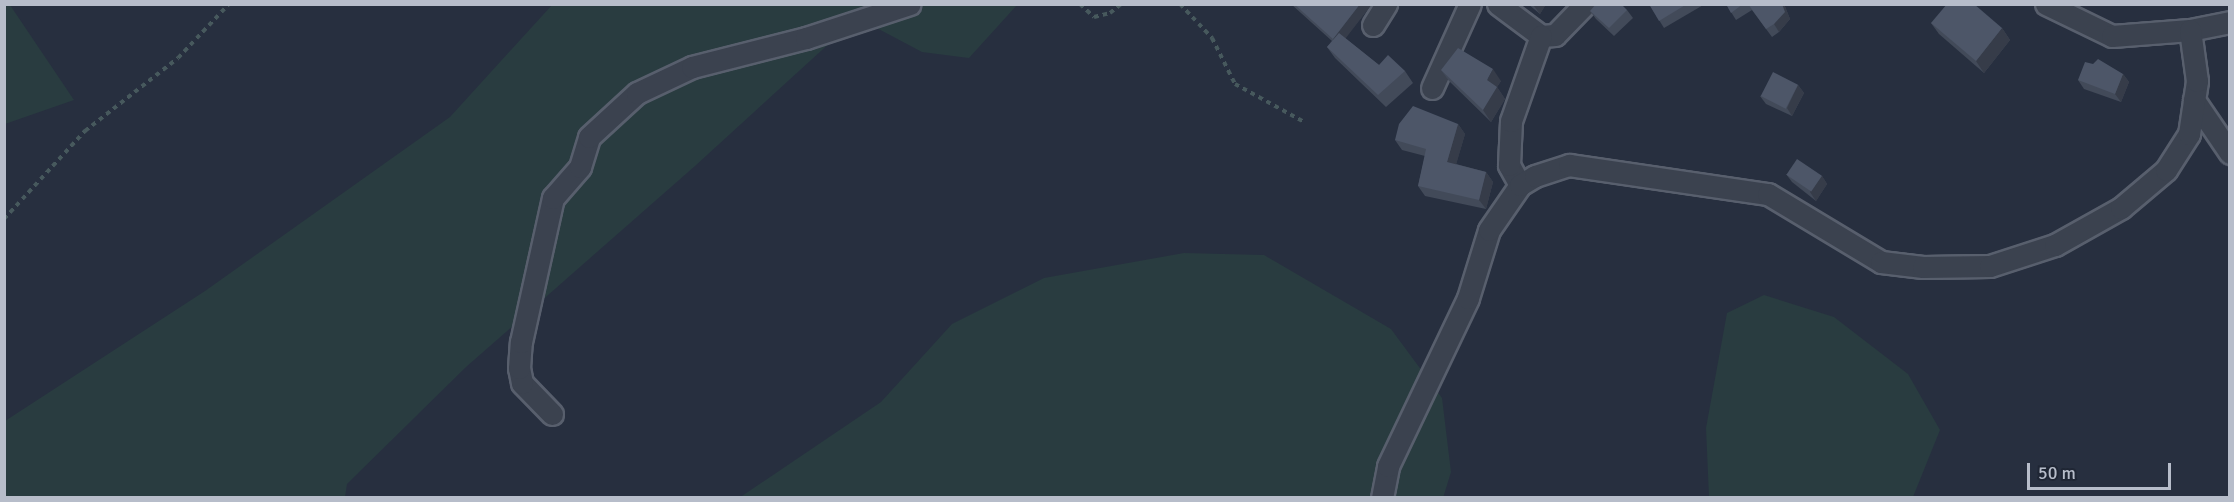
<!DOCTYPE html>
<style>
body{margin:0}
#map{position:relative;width:2234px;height:502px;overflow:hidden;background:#272f3f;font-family:Signika,sans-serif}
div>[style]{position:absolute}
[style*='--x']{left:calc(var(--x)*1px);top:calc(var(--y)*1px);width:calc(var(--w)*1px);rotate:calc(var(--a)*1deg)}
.green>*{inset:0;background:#293c40}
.path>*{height:4px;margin-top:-2px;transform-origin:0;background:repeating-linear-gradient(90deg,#47595d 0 4.5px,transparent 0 9px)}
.roads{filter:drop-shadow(2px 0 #585f6d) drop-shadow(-2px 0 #585f6d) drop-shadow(0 2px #585f6d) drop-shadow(0 -2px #585f6d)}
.minor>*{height:21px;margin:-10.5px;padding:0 10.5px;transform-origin:10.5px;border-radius:10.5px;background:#3b424f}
.wall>*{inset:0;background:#424a59}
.shaded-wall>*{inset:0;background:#363c49}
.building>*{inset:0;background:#4d5668;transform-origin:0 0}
span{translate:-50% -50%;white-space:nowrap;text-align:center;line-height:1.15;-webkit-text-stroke:4.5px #1f2634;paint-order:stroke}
.frame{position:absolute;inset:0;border:6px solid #b7bdca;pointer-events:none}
.scale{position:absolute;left:2027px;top:463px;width:144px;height:27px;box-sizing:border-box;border:3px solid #b7bdca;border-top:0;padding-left:8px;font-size:18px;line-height:21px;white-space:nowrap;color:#b7bdca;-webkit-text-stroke:4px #1f2634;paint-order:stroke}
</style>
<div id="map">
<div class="green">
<div style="clip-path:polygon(4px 5px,10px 5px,74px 100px,5px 124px)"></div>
<div style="clip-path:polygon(552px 5px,1017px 5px,969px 58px,922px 52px,854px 16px,833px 40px,695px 166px,466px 367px,347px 484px,345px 497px,5px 498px,5px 421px,205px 291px,450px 117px)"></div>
<div style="clip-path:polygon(1184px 253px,1264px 255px,1391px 329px,1442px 398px,1451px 472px,1443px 498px,739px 498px,881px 402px,952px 324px,1044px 278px)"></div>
<div style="clip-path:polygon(1764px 295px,1834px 317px,1908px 374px,1940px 430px,1913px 497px,1709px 497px,1706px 428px,1727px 313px)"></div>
</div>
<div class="path">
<div style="--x:1080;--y:4;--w:19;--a:43"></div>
<div style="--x:1094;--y:17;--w:16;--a:-14"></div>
<div style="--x:1110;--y:13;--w:14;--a:-39"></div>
<div style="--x:1180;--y:4;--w:47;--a:46.7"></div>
<div style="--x:1212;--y:38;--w:51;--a:63.4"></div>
<div style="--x:1235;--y:84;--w:79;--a:28.8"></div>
<div style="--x:4;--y:219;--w:120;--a:-47.4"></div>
<div style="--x:85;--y:131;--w:118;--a:-38.1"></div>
<div style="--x:178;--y:58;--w:74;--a:-46.6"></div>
</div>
<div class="roads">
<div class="minor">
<div style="--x:1498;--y:4;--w:54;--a:36.7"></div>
<div style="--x:1541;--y:36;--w:14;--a:-4"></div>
<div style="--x:1555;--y:35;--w:43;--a:-45.9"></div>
<div style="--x:2046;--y:4;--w:73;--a:25.9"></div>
<div style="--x:2112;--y:36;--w:78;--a:-4.4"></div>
<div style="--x:2190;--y:30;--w:41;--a:-11.3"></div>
<div style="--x:1373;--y:25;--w:25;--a:-58"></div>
<div style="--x:1432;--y:88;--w:92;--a:-65.7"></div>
<div style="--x:2194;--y:100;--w:64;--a:55.8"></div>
<div style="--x:1520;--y:185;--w:23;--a:-119"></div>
<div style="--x:1509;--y:165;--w:44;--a:-87.4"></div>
<div style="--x:1511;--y:121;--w:90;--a:-70.6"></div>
<div style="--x:552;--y:414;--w:43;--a:-134.1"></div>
<div style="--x:522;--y:383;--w:15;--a:-101"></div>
<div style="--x:519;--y:368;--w:26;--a:-86"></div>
<div style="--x:521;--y:342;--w:148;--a:-77.5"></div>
<div style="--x:553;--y:198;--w:41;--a:-48.9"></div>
<div style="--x:580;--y:167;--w:31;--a:-73"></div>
<div style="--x:589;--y:137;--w:65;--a:-42.5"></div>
<div style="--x:637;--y:93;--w:61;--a:-25.3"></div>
<div style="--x:692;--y:67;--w:118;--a:-14.3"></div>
<div style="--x:806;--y:38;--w:109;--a:-18.1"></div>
<div style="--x:1382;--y:498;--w:33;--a:-79"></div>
<div style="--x:1388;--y:466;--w:186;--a:-64.5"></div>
<div style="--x:1468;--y:298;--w:71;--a:-72.8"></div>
<div style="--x:1489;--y:230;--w:55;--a:-55.4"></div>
<div style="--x:1520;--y:185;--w:17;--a:-31"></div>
<div style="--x:1535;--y:176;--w:36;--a:-18"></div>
<div style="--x:1569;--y:165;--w:201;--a:8.3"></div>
<div style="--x:1768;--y:194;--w:132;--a:31"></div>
<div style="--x:1881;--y:262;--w:42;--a:6.8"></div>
<div style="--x:1923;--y:267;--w:67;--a:-0.9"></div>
<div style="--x:1990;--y:266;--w:68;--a:-17.9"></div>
<div style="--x:2055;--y:245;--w:76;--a:-29.3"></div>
<div style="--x:2121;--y:208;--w:59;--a:-40.2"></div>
<div style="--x:2166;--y:170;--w:43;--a:-57.4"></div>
<div style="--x:2189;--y:134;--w:54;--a:-81.4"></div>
<div style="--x:2197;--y:81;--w:51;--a:-97.8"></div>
</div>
</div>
<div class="wall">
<div style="clip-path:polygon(1291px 4px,1372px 4px,1345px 38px,1379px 65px,1405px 71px,1413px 83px,1386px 107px,1335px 58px,1327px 47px,1332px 41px)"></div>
<div style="clip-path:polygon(1528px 4px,1546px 4px,1540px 14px)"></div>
<div style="clip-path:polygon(1649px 4px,1705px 4px,1664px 28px)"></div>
<div style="clip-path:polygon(1726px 4px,1784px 4px,1790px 19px,1779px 32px,1772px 37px,1752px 10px,1736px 20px)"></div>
<div style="clip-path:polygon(1627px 10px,1633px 18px,1614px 36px,1596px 19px,1590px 11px)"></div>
<div style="clip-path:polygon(1931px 23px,2002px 28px,2010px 40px,1984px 73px,1939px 34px)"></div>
<div style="clip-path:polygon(1441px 70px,1501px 81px,1497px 87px,1505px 99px,1491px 122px,1449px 81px)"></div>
<div style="clip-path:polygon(2123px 74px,2129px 82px,2121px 102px,2084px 89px,2078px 80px)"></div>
<div style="clip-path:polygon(1798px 85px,1804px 93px,1792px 116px,1766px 104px,1760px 96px)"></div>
<div style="clip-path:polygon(1458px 124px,1465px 134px,1456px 164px,1486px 172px,1493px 182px,1486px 209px,1425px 196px,1418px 186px,1425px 156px,1402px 150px,1395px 140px)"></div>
<div style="clip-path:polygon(1786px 174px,1822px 176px,1827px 184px,1816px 201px,1792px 182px)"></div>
</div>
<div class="shaded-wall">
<div style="clip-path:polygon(1360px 4px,1372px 4px,1339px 47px,1333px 39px)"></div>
<div style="clip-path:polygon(1535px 4px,1546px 4px,1540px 14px,1534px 6px)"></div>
<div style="clip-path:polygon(1782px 4px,1784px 4px,1790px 19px,1779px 32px,1774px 24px)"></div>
<div style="clip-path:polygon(2002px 28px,2010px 40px,1984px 73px,1976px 61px)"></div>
<div style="clip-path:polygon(1493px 69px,1501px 81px,1497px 87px,1505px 99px,1491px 122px,1483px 110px,1487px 80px)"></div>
<div style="clip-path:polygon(2123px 74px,2129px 82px,2121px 102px,2115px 94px)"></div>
<div style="clip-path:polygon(1798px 85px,1804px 93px,1792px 116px,1787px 108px)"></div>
<div style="clip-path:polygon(1458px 124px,1465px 134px,1454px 172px,1447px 162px)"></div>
<div style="clip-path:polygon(1486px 172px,1493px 182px,1486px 209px,1479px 200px)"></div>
<div style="clip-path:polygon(1822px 176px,1827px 184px,1816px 201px,1810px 192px)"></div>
</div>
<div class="building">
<div style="clip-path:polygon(1294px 4px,1360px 4px,1333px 39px)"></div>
<div style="clip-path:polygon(1596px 4px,1621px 4px,1627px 10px,1609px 28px,1590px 11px)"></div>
<div style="clip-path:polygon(1649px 4px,1687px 4px,1659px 21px)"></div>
<div style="clip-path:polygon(1726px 4px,1743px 4px,1731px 13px)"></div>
<div style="clip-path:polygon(1748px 4px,1782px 4px,1785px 12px,1774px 24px,1766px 29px)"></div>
<div style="clip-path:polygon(1947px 4px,1974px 4px,2002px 28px,1976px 61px,1931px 23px)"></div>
<div style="clip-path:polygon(1339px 33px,1379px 65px,1388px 55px,1405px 71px,1378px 95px,1327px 47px)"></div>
<div style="clip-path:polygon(1458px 48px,1493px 69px,1487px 80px,1497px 87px,1483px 110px,1441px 70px)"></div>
<div style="clip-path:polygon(2098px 59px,2123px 74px,2115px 94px,2078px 80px,2085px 62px,2093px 64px)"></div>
<div style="left:1773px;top:72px;width:28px;height:27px;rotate:27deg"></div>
<div style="clip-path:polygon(1413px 106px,1458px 124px,1447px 162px,1486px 172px,1479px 200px,1418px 186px,1426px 149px,1395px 140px,1399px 124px)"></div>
<div style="left:1797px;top:159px;width:30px;height:19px;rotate:34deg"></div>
</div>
<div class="frame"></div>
<div class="scale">50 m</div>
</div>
